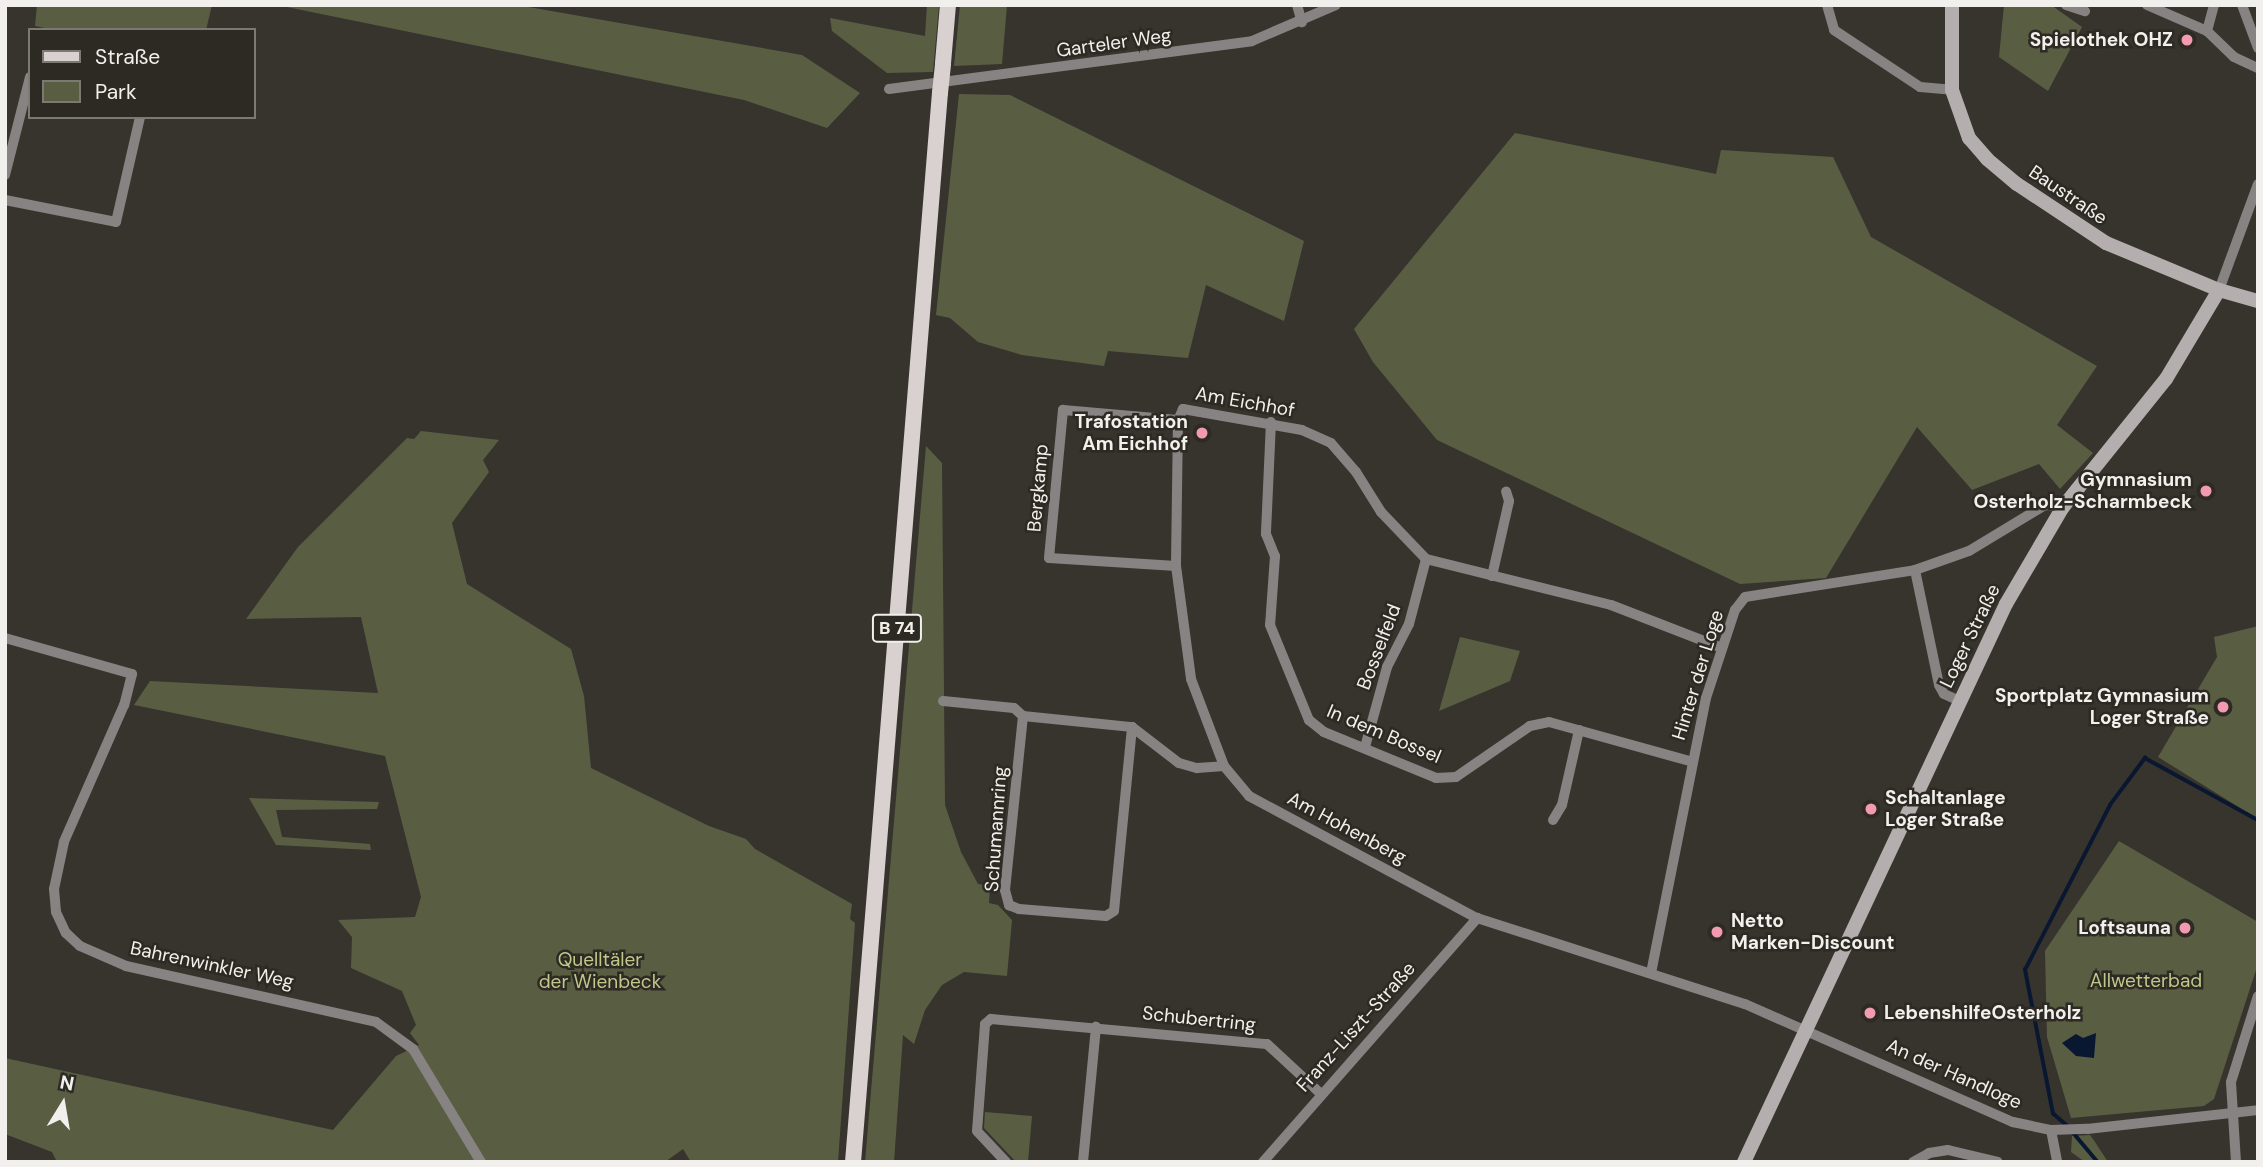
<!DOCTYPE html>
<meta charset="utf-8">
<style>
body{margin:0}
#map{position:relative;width:2263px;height:1167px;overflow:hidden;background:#37342e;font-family:"DM Sans",sans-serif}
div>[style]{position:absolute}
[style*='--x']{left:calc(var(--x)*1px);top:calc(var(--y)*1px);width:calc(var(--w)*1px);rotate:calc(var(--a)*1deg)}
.green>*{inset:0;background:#595e43}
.water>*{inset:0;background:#0a1730}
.stream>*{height:3.5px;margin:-1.75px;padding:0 1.75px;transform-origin:1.75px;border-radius:1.75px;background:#0a1730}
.street>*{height:10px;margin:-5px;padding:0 5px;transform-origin:5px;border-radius:5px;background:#878382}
.secondary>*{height:14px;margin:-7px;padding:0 7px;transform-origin:7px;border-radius:7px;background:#b5aeae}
.primary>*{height:16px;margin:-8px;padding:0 8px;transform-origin:8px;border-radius:8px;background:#d9d0d0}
.primary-bridge>*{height:16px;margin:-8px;padding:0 8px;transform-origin:8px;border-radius:8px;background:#d9d0d0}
.dots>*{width:19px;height:19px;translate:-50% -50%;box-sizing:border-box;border:4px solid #2d2a24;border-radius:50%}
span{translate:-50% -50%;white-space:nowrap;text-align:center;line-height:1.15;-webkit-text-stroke:5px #2d2a24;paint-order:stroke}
.shield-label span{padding:2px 5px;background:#2d2a24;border:2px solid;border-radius:5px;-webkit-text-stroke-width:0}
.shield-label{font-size:18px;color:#f2f0ec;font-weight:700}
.poi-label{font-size:19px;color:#f2f0ec;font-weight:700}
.right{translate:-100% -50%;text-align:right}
.left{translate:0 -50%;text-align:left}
.street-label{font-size:19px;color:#f2f0ec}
.park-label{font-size:19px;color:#bec889}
.frame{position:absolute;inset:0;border:7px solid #f2f0ec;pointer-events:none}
.legend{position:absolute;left:28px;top:28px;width:228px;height:91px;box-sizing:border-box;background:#2d2a24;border:2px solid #7c7974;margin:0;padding:9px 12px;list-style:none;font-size:21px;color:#f2f0ec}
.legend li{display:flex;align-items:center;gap:14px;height:35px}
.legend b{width:35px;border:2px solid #7c7974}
.north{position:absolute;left:28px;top:1069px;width:70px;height:70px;-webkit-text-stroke:5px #2d2a24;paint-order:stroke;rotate:11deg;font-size:19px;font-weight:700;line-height:28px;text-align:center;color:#f2f0ec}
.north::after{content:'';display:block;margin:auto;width:24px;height:32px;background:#f2f0ec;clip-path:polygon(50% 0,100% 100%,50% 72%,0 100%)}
</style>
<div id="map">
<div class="green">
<div style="clip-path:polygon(37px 5px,212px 5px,206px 30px,54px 30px,35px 26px)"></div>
<div style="clip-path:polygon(277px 5px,517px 5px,802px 55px,860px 93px,827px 128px,744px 100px)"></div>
<div style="clip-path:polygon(927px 5px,939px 5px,933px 72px,887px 73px,832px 31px,830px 18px,925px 36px)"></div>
<div style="clip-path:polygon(960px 5px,1007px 5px,1002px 64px,954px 66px)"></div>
<div style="clip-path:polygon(2004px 5px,2051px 5px,2082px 27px,2048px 91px,1999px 57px)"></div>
<div style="clip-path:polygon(959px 94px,1010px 95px,1304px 241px,1284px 321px,1206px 285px,1188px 358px,1108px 351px,1104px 366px,1022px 355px,978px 342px,950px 318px,936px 315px)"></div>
<div style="clip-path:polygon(1515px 133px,1716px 174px,1721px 150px,1833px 157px,1871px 237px,2097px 366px,2057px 425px,2093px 453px,2060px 489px,2039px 464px,1972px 490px,1917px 427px,1826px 578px,1740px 584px,1437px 440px,1373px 362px,1354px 329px)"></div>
<div style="clip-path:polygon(421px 431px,499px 440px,483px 460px,489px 472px,452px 523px,467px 584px,571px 649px,584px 696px,591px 768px,709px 826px,746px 839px,755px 849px,852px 904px,850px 919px,855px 923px,838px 1162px,691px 1162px,683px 1149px,665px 1162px,57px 1162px,52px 1152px,5px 1134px,5px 1058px,333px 1130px,396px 1056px,419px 1045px,410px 1033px,416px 1025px,402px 991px,351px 968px,352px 937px,338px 920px,415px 917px,421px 897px,385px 756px,134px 705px,150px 681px,378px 693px,361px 617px,246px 619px,298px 547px,407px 438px,414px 439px)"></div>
<div style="clip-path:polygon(926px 446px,942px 463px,945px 805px,961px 852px,978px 884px,990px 886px,989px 903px,998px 905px,1012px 920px,1007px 976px,964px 972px,942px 985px,925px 1010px,914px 1044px,903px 1035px,894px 1162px,865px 1162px)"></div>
<div style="clip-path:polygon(2258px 626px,2258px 819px,2158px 757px,2217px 657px,2214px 637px)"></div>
<div style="clip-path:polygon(1460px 637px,1520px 651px,1510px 681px,1439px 711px)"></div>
<div style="clip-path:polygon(249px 798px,379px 802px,377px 809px,276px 810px,282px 837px,370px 844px,371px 850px,276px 845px)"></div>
<div style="clip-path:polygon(2119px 841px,2258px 922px,2258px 964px,2214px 1099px,2204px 1106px,2071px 1118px,2047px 1037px,2045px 951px)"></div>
<div style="clip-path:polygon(985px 1112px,1032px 1116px,1028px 1162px,1016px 1162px,984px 1128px)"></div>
<div style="clip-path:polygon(2090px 1135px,2095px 1142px,2108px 1162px,2085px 1162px,2071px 1152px,2072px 1136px)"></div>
</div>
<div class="water">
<div style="clip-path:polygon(2096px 1033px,2094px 1058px,2076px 1056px,2062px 1043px,2076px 1034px,2083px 1038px)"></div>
</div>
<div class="stream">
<div style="--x:2067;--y:1126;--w:18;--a:-139"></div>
<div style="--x:2053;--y:1114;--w:147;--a:-101"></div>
<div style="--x:2025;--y:970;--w:186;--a:-62.7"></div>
<div style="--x:2110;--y:805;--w:59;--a:-53.3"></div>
<div style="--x:2145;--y:758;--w:129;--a:28.8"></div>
<div style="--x:2072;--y:1131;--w:40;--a:50"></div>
</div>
<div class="street">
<div style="--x:1297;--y:5;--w:18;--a:74"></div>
<div style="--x:1827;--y:5;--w:26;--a:74"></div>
<div style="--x:1834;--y:30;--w:103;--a:33.5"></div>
<div style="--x:1920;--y:87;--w:32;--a:5"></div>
<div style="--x:2066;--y:5;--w:20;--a:18"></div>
<div style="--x:2147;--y:5;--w:65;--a:23.4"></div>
<div style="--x:2207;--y:31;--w:37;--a:44"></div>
<div style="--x:2234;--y:57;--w:26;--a:25"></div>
<div style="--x:2242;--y:5;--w:46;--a:69.6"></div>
<div style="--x:2207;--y:31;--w:27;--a:-75"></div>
<div style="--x:889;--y:89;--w:366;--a:-7.5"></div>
<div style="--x:1252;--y:41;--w:91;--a:-23.2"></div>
<div style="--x:5;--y:175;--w:101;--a:-75.7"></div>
<div style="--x:5;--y:200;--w:113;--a:11.2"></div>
<div style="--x:116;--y:222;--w:108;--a:-77.1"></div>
<div style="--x:2219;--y:290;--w:113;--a:-69.8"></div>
<div style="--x:1271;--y:422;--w:112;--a:92.6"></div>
<div style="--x:1266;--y:534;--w:24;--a:68"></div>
<div style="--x:1275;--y:556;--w:69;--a:94.1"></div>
<div style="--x:1270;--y:625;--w:103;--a:67.7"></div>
<div style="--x:1309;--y:720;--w:19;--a:39"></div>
<div style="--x:1324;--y:732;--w:121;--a:22.3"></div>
<div style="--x:1436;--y:778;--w:20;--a:-3"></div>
<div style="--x:1456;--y:777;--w:90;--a:-34.6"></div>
<div style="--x:1530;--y:726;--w:19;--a:-12"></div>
<div style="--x:1549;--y:722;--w:146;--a:15.5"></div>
<div style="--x:1176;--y:566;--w:127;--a:-176.4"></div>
<div style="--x:1049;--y:558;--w:149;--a:-84.6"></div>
<div style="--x:1063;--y:410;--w:115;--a:5"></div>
<div style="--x:1915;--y:570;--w:117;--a:78.2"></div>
<div style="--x:1939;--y:685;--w:10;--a:61"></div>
<div style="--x:1944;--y:694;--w:17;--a:24"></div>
<div style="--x:1492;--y:576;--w:77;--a:-77.2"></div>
<div style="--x:1509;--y:501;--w:10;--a:-107"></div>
<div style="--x:5;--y:638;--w:132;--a:15.8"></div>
<div style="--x:132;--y:674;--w:32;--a:104"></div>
<div style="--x:124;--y:705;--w:150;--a:113.7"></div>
<div style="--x:64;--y:842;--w:48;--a:102"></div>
<div style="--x:54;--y:889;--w:23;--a:85"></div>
<div style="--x:56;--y:912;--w:23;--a:65"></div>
<div style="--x:66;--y:933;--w:19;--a:43"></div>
<div style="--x:80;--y:946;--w:50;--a:23.5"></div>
<div style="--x:126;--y:966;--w:256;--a:12.6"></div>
<div style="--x:376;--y:1022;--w:46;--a:36.1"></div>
<div style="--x:413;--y:1049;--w:132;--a:59"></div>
<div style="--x:1722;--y:648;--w:119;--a:-158.8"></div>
<div style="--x:1611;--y:605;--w:191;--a:-166"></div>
<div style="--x:1426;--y:559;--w:65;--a:-133.8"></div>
<div style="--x:1381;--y:512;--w:47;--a:-122"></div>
<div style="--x:1356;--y:472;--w:38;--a:-131"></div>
<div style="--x:1331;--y:443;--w:32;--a:-156"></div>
<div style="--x:1302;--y:430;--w:121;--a:-170"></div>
<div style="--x:1183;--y:409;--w:12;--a:114"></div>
<div style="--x:1178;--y:420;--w:146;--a:90.8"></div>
<div style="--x:1176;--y:566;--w:114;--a:82.4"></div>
<div style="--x:1191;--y:679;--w:93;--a:69.2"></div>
<div style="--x:1224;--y:766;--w:39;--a:50"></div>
<div style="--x:1249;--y:796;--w:259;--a:28.2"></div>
<div style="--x:1477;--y:918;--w:281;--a:17.8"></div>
<div style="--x:1745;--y:1004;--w:293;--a:23.8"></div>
<div style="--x:2013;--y:1122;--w:39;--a:12"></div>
<div style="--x:2051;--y:1130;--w:36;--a:-2"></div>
<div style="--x:2087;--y:1129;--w:172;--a:-6.3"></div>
<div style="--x:943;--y:701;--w:71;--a:5.6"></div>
<div style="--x:1014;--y:708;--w:12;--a:42"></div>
<div style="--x:1023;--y:716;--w:110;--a:5.8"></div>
<div style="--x:1132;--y:727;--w:59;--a:37.5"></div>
<div style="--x:1179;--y:763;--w:19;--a:16"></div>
<div style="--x:1197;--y:768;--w:27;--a:-4"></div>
<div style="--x:1023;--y:716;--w:175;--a:95.9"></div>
<div style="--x:1005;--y:890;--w:16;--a:75"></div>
<div style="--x:1009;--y:905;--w:11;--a:22"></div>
<div style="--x:1019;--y:909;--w:87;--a:4.6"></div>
<div style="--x:1106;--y:916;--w:9;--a:-32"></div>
<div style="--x:1114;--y:911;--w:185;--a:-84.4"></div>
<div style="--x:1365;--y:747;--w:83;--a:-74.6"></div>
<div style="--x:1387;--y:667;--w:48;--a:-62.9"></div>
<div style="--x:1409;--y:624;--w:67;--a:-75.3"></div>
<div style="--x:1553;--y:820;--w:17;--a:-59"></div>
<div style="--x:1562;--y:805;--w:77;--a:-77.2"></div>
<div style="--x:1651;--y:973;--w:280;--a:-78.7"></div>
<div style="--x:1706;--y:698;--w:93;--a:-71.8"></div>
<div style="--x:1735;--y:610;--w:16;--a:-52"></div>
<div style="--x:1745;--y:597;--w:172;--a:-9"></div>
<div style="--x:1915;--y:570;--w:57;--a:-19.4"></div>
<div style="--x:1969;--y:551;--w:89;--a:-31.2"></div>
<div style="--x:2045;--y:505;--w:18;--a:6"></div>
<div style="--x:2051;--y:1130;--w:33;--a:79"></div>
<div style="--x:1006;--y:1162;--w:42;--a:-133.1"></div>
<div style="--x:977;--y:1131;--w:107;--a:-85.7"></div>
<div style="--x:985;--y:1024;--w:8;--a:-40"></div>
<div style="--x:991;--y:1019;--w:277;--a:5.2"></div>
<div style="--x:1267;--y:1044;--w:72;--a:42.8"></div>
<div style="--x:1083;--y:1162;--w:136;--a:-84.5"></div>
<div style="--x:1263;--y:1162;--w:325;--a:-48.7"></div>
<div style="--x:1913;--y:1162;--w:18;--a:-29"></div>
<div style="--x:1929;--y:1153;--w:19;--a:-9"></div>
<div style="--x:1948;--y:1150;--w:51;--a:13.5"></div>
<div style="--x:2236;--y:1162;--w:80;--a:-93.6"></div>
<div style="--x:2231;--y:1082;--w:90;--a:-72.6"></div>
</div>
<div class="secondary">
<div style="--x:1952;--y:5;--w:85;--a:90"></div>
<div style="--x:1952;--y:90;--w:51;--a:70.5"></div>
<div style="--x:1969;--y:138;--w:28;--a:49"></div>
<div style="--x:1987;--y:159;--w:39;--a:40"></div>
<div style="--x:2017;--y:184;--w:107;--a:33.5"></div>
<div style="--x:2106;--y:243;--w:122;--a:22.6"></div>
<div style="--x:2219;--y:290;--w:41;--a:15.8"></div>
<div style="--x:1744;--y:1162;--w:616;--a:-64.85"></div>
<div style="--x:2006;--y:604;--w:113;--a:-59.6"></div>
<div style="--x:2063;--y:507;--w:164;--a:-51.2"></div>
<div style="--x:2166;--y:379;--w:104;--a:-59.2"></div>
</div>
<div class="primary">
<div style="--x:943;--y:63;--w:58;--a:-85.1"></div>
<div style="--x:853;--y:1162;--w:1073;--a:-85.35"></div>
</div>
<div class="primary-bridge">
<div style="--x:940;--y:93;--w:30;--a:-84"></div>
</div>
<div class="dots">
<div style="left:2187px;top:40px;background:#f19ab1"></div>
<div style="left:1202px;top:433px;background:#f19ab1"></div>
<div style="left:2206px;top:491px;background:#f19ab1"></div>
<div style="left:2223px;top:707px;background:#f19ab1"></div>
<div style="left:1871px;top:809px;background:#f19ab1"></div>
<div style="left:2185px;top:928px;background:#f19ab1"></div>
<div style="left:1717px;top:932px;background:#f19ab1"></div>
<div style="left:1870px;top:1013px;background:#f19ab1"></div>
</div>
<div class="shield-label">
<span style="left:897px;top:628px">B 74</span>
</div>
<div class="poi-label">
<span class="right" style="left:2173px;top:40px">Spielothek OHZ</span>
<span class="right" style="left:1188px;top:433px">Trafostation<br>Am Eichhof</span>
<span class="right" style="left:2192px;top:491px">Gymnasium<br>Osterholz-Scharmbeck</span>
<span class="right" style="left:2209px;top:707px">Sportplatz Gymnasium<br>Loger Straße</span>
<span class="left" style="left:1885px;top:809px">Schaltanlage<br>Loger Straße</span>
<span class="left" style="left:1731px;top:932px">Netto<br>Marken-Discount</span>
<span class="right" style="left:2171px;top:928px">Loftsauna</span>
<span class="left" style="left:1884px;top:1013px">LebenshilfeOsterholz</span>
</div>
<div class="street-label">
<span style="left:1114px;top:43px;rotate:-8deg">Garteler Weg</span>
<span style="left:2068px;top:195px;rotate:34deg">Baustraße</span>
<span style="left:1245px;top:402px;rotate:10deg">Am Eichhof</span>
<span style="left:1038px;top:488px;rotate:-85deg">Bergkamp</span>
<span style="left:1970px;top:636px;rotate:-64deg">Loger Straße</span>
<span style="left:1379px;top:647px;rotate:-69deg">Bosselfeld</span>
<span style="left:1698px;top:675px;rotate:-73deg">Hinter der Loge</span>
<span style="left:1384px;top:734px;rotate:23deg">In dem Bossel</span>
<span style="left:1347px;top:828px;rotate:28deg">Am Hohenberg</span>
<span style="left:996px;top:829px;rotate:-86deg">Schumannring</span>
<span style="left:212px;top:965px;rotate:12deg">Bahrenwinkler Weg</span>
<span style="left:1199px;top:1019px;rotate:6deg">Schubertring</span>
<span style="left:1356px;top:1027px;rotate:-48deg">Franz-Liszt-Straße</span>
<span style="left:1954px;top:1074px;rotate:24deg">An der Handloge</span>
</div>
<div class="park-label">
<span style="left:600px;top:971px">Quelltäler<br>der Wienbeck</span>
<span style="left:2146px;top:981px">Allwetterbad</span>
</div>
<div class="frame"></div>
<ul class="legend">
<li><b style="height:9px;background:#d9d0d0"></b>Straße</li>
<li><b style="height:19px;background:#595e43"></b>Park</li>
</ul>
<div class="north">N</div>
</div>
